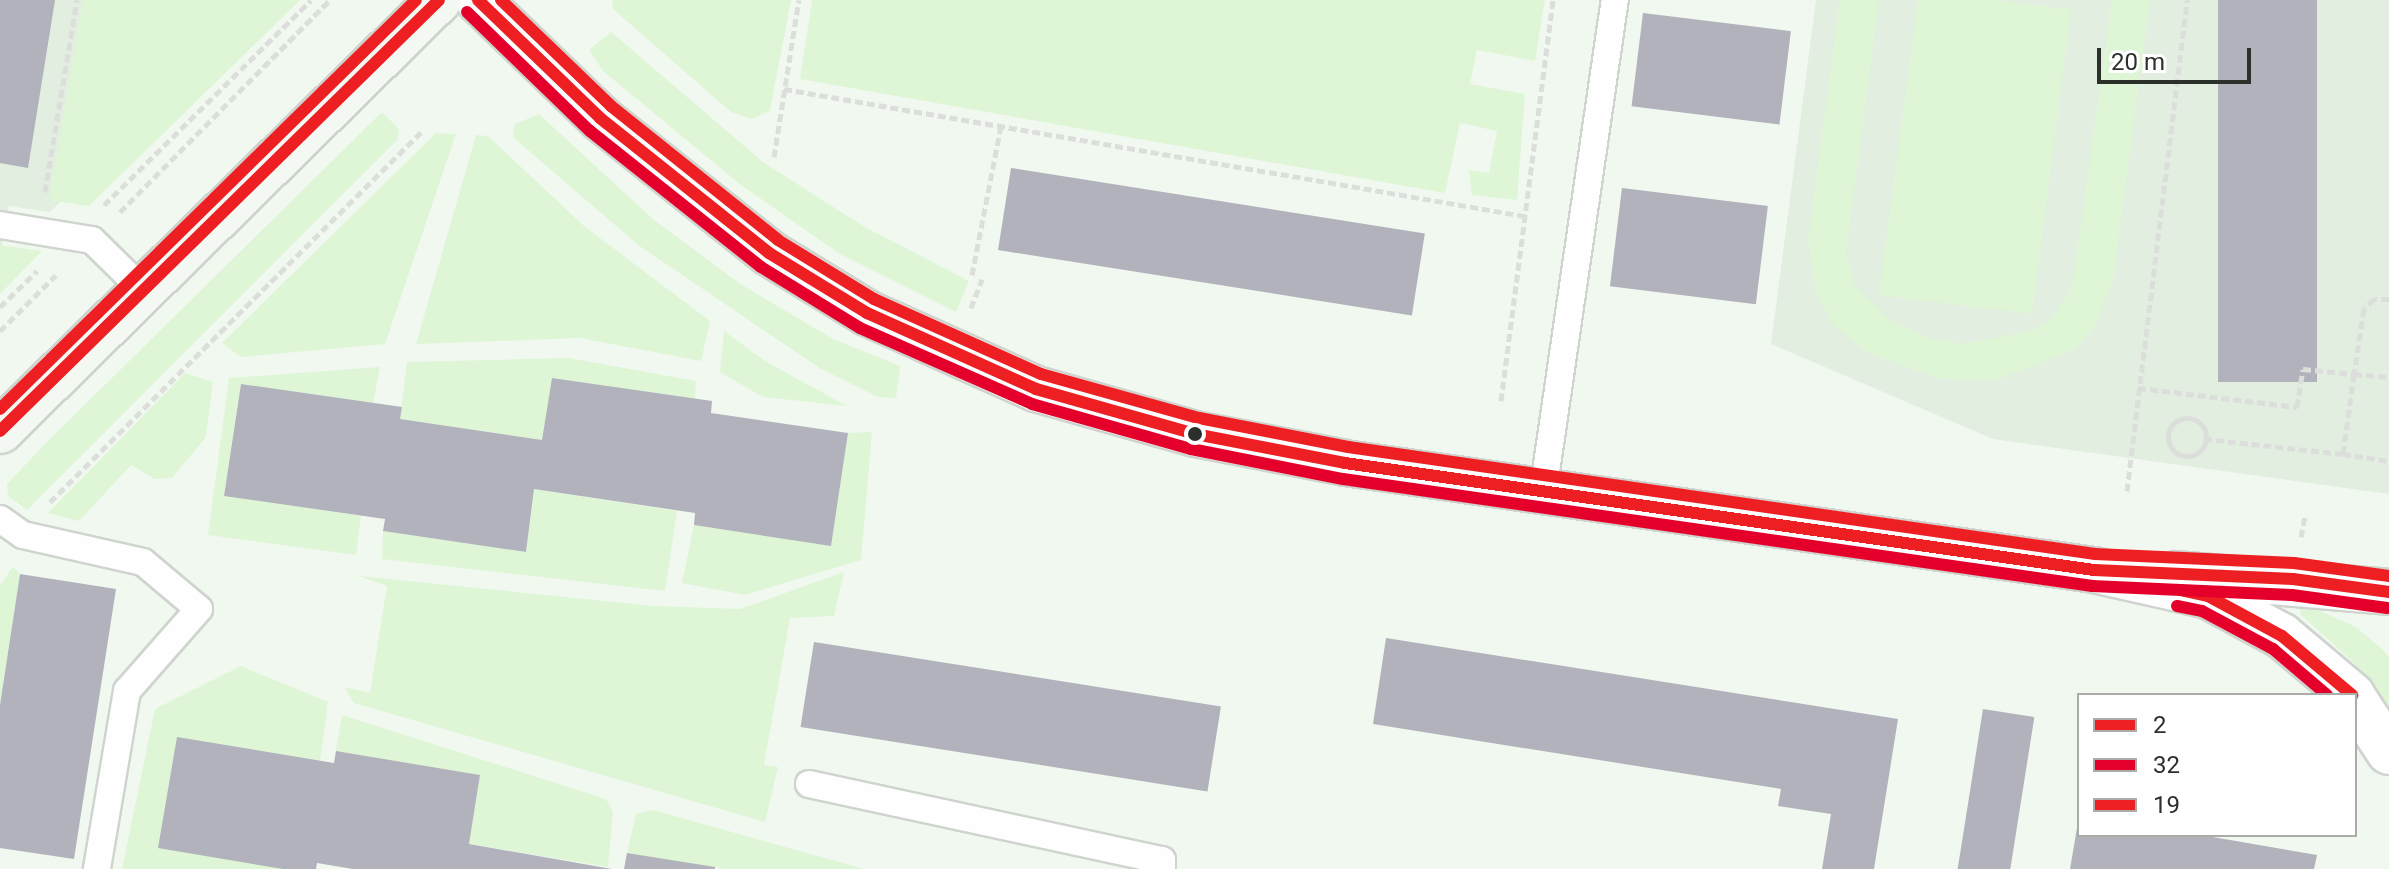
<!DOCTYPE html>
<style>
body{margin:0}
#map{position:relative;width:2389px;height:869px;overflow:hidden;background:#f1f8f0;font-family:Roboto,sans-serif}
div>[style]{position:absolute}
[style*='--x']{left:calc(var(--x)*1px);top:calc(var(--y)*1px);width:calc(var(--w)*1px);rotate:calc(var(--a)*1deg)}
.built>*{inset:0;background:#e2eedf}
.green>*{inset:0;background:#def6d6}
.building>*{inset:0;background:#b1b2bb;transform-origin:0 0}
.path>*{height:5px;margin-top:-2.5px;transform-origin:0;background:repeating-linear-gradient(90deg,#dcdedc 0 8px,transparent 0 12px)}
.path>.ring{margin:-2.5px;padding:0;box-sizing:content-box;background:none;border:5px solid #dcdedc;border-radius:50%}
.roads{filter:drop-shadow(2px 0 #cfd4ce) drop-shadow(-2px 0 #cfd4ce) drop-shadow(0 2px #cfd4ce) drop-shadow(0 -2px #cfd4ce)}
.lane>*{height:26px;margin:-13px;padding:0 13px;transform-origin:13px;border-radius:13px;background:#fdfefd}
.street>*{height:44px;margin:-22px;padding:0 22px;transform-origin:22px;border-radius:22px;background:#fdfefd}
.secondary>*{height:44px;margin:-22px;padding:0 22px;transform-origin:22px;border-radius:22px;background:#f4f8f3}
.bus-1>*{height:12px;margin:-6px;padding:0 6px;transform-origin:6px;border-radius:6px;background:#ee1f23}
.bus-2>*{height:12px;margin:-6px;padding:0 6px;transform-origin:6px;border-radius:6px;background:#e4002b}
.bus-3>*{height:12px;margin:-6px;padding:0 6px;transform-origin:6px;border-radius:6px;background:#ee1f23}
.dots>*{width:22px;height:22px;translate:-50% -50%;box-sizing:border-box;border:4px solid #fff;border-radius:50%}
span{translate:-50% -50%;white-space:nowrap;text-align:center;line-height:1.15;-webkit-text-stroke:8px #fff;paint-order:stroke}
.legend{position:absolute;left:2077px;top:693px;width:280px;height:144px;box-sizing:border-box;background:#fff;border:2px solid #abacaa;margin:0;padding:10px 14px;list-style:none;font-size:24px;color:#2c302a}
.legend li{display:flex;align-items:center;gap:16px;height:40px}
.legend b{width:40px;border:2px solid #abacaa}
.scale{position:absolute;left:2097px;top:48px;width:154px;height:36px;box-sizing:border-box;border:4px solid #2c302a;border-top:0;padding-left:10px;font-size:24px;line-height:28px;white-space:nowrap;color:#2c302a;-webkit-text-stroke:6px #fff;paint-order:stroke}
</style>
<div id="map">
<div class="built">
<div style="clip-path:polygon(0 0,270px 0,50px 212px,9px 206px,0 258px)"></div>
<div style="clip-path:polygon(1816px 0,2389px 0,2389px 494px,1993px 439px,1771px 344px)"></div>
</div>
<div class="green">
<div style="clip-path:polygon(83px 0,300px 0,89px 206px,49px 200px)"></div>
<div style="clip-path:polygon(612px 0,791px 0,770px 111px,752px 119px,731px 112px,613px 9px)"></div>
<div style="clip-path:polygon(812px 0,1545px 0,1535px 61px,1477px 50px,1470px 84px,1525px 94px,1517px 200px,1472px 195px,1469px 170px,1489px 173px,1497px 131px,1460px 123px,1445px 193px,800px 79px)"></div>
<div style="clip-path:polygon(1840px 0,1879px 0,1846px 253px,1854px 285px,1891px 321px,1927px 338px,1964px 344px,2035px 330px,2051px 319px,2072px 289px,2112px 0,2150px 0,2113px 280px,2093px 329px,2074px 349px,1997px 380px,1942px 379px,1868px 353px,1831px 322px,1816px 292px,1808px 240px)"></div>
<div style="clip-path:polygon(1918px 0,1998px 0,2071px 10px,2032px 314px,1879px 295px)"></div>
<div style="clip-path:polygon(611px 32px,763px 162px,863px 226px,969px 281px,956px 312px,840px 254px,741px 185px,603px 71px,589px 50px)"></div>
<div style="clip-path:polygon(382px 112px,399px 129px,397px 140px,27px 510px,8px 496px,7px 484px,50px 439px)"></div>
<div style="clip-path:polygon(539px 114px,654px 220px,742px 285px,833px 339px,900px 366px,896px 398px,878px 397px,821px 369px,638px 245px,513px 137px,515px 124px)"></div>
<div style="clip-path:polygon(436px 133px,456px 134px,385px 344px,241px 357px,222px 343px)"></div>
<div style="clip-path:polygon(476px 135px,488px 136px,584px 226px,710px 321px,701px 361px,580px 338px,416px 344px)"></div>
<div style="clip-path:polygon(0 245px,42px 251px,0 294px)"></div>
<div style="clip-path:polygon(724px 331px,765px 361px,847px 406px,763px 397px,720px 372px)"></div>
<div style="clip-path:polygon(569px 358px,696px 381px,695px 399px,552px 378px,542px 440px,400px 419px,407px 362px)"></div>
<div style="clip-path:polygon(380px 367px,373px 403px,241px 384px,224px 495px,361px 516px,356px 555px,208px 535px,229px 378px)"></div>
<div style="clip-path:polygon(185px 373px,213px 382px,206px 437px,172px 478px,155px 479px,131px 465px,79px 521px,48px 513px)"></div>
<div style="clip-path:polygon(872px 432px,861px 560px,745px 595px,682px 583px,694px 525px,831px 545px,848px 433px)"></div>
<div style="clip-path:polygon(534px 489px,677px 511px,665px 591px,382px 559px,383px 531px,526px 552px)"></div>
<div style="clip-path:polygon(13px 567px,20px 574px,0 705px,0 585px)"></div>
<div style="clip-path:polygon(844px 572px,834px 616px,790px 618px,764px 765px,778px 767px,765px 822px,354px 703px,344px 687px,370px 693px,387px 586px,359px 576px,654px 606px,740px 609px)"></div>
<div style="clip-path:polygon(2302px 603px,2356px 627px,2382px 649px,2389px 657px,2389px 713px,2354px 663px,2300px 614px)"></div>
<div style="clip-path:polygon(241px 666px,328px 702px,320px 761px,283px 869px,122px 869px,155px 709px)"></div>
<div style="clip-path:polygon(342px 715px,606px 799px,613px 812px,608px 867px,469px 844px,480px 775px,336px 751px)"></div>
<div style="clip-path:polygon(653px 810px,864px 869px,725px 869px,627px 853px,636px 814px)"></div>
</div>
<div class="building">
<div style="clip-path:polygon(0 0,55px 0,28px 168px,0 163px)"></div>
<div style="left:2218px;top:0;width:99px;height:382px"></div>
<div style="left:1643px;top:13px;width:149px;height:94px;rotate:7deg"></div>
<div style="left:1011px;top:168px;width:419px;height:83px;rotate:9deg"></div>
<div style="left:1622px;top:188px;width:147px;height:99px;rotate:7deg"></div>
<div style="clip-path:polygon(552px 378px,712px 401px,711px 413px,848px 433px,831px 546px,694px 525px,695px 513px,534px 489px,526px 552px,383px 531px,385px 519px,224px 496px,241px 384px,402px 407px,400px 419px,542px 440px)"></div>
<div style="clip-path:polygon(20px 574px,116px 589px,74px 859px,0 848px,0 705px)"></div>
<div style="clip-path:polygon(1386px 638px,1898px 719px,1874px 869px,1822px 869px,1831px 814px,1778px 806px,1781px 789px,1373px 724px)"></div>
<div style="left:814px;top:642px;width:412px;height:86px;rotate:9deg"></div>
<div style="left:1983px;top:709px;width:52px;height:162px;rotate:9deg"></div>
<div style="clip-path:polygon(177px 737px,334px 763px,336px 751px,480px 775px,469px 844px,612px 869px,353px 869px,317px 863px,316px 869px,283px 869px,158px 848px)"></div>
<div style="clip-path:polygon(2077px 828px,2079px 835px,2201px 835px,2317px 855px,2314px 869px,2070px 869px)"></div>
<div style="clip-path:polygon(627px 853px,715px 867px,715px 869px,624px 869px)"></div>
</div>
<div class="path">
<div style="--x:784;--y:89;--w:752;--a:9.73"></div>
<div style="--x:774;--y:157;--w:159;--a:-81"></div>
<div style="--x:45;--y:192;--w:195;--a:-80.5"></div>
<div style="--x:104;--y:205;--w:291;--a:-44.7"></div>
<div style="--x:120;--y:212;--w:298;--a:-45.3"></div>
<div style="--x:972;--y:275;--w:152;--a:-79"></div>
<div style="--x:2389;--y:299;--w:15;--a:180"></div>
<div style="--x:2374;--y:299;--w:14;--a:135"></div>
<div style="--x:2364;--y:309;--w:66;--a:98.7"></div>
<div style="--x:2354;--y:374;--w:35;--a:5"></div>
<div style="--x:0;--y:307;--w:52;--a:-44.2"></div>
<div style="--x:971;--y:308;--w:31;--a:-69"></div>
<div style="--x:0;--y:331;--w:79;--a:-45"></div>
<div style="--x:2138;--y:388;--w:160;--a:6.8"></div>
<div style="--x:2297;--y:407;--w:38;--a:-81"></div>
<div style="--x:2303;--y:369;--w:51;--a:5.6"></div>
<div style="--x:2354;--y:374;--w:81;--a:97.8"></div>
<div style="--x:2343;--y:454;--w:138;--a:-173.8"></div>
<div style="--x:1501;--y:401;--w:404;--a:-82.6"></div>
<div class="ring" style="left:2168px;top:418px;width:33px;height:33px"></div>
<div style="--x:2343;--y:454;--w:47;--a:8.7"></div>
<div style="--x:2127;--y:491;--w:495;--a:-83"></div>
<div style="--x:50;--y:502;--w:528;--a:-44.92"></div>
<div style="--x:2301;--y:537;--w:20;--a:-79"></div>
</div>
<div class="roads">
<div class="lane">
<div style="--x:0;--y:225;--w:93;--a:9.3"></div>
<div style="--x:92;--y:240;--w:71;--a:44.4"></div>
<div style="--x:1543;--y:492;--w:497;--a:-81.7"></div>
<div style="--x:0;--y:519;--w:28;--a:35"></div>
<div style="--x:23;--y:535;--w:123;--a:12.7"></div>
<div style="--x:143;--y:562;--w:73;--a:40"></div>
<div style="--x:199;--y:609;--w:109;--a:131.3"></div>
<div style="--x:127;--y:691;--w:181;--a:99.6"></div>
<div style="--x:809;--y:784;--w:361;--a:12.2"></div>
<div style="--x:1162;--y:860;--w:9;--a:90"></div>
</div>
<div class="street">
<div style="--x:478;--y:0;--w:170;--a:44"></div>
<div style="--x:600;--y:118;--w:216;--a:38.6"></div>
<div style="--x:769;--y:253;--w:115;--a:31.5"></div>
<div style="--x:867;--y:313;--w:185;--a:24.2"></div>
<div style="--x:1036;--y:389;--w:165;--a:15.8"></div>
<div style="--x:1195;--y:434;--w:153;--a:10.9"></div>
<div style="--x:1345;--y:463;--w:757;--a:8.13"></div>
<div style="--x:2094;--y:570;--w:117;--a:12.8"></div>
<div style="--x:2208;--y:596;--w:84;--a:28.4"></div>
<div style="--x:2282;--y:636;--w:92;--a:40.1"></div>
<div style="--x:2176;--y:574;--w:214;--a:4.8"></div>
<div style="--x:2355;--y:700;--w:62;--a:56.8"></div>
</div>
<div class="secondary">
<div style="--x:0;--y:431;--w:615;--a:-44.47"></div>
</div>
</div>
<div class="bus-1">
<div style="--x:478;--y:0;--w:170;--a:44"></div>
<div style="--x:600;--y:118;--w:216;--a:38.6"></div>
<div style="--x:769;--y:253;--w:115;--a:31.5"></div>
<div style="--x:867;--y:313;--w:185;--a:24.2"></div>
<div style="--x:1036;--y:389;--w:165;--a:15.8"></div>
<div style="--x:1195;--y:434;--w:153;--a:10.9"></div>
<div style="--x:1345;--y:463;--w:757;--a:8.13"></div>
<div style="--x:2094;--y:570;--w:199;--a:2.6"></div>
<div style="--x:2293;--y:579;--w:97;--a:7.7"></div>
<div style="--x:0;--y:431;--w:615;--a:-44.47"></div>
<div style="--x:2180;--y:590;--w:29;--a:12"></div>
<div style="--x:2208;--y:596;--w:84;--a:28.4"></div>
<div style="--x:2282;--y:636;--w:92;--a:40.1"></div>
</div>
<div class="bus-2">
<div style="--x:467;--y:12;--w:171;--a:44.1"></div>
<div style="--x:590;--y:131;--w:218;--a:38.5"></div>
<div style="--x:761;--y:267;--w:116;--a:31.6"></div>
<div style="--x:860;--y:328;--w:188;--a:23.8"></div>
<div style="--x:1032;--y:404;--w:165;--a:15.8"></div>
<div style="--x:1191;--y:449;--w:155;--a:11.2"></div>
<div style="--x:1343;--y:479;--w:757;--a:8.13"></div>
<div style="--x:2092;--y:586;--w:200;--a:2.6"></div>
<div style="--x:2292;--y:595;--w:96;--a:7.8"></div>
<div style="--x:2177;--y:606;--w:25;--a:11"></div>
<div style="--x:2202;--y:611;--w:81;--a:28.2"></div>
<div style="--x:2273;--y:649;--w:71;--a:40.4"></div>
</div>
<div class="bus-3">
<div style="--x:501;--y:0;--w:153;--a:43.9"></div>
<div style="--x:611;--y:106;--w:214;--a:38.7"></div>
<div style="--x:778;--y:240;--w:113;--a:31.6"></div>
<div style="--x:874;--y:299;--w:183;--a:24.2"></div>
<div style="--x:1041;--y:374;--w:164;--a:15.6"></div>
<div style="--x:1199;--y:418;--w:152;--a:11"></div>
<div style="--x:1348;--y:447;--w:755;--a:8.15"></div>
<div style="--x:2095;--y:554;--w:199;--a:2.6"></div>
<div style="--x:2294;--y:563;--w:96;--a:7.8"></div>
<div style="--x:0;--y:409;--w:583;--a:-44.51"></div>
</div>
<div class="dots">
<div style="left:1195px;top:434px;background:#2c302a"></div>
</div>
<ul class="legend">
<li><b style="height:10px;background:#ee1f23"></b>2</li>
<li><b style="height:10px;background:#e4002b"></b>32</li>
<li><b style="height:10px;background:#ee1f23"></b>19</li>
</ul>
<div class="scale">20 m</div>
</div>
